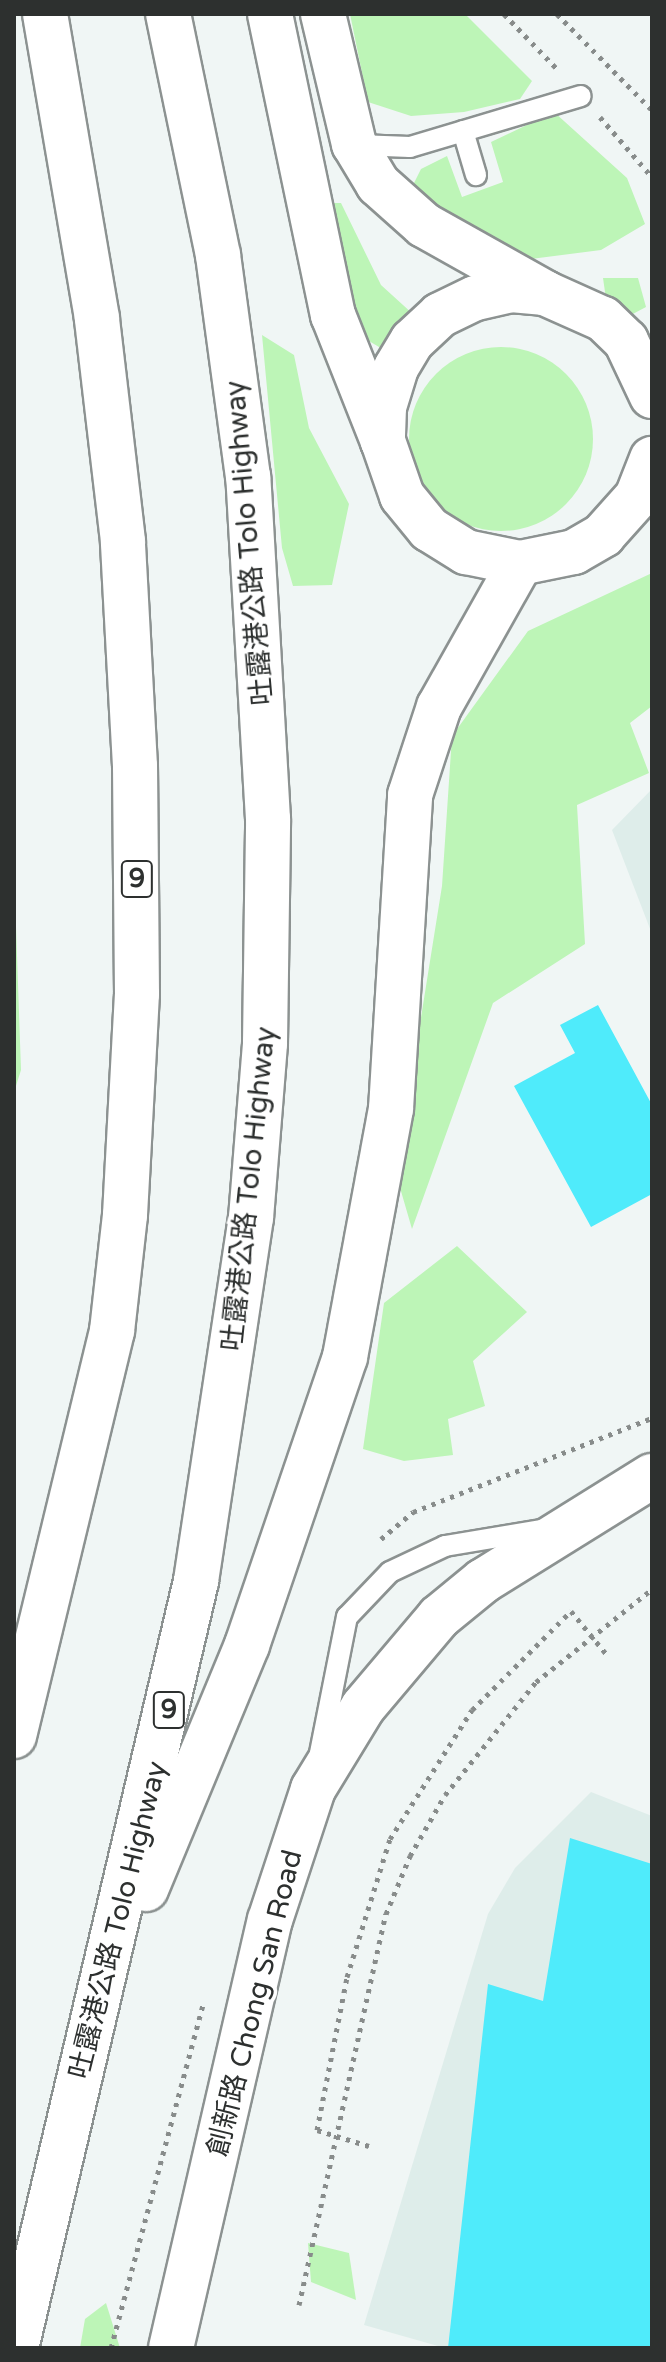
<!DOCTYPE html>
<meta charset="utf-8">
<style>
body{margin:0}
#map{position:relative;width:666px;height:2362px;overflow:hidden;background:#f0f6f5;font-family:"Varela Round","Noto Sans TC",sans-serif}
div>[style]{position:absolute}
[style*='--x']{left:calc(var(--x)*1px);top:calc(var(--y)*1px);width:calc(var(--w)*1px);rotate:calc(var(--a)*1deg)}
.built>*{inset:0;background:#deedea}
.green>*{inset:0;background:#bdf5b7}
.round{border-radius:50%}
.building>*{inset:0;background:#4febfb}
.path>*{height:5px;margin-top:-2.5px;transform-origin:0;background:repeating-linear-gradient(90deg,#888c8b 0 4px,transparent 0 10px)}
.roads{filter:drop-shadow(2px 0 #8c9291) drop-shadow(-2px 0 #8c9291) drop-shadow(0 2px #8c9291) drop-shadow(0 -2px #8c9291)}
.service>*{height:20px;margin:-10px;padding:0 10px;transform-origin:10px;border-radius:10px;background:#fff}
.secondary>*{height:44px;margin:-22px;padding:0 22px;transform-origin:22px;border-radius:22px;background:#fff}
.motorway>*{height:44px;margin:-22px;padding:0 22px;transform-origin:22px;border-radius:22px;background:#fff}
span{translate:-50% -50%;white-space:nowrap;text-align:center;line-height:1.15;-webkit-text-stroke:7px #fff;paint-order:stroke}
.shield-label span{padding:2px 6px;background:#fff;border:2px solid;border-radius:6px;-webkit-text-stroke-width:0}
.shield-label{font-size:26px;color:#2d302f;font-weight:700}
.street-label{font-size:28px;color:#2d302f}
.frame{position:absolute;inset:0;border:16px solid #2d302f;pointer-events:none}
</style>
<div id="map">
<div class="built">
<div style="clip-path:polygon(652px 789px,652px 934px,612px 830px)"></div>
<div style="clip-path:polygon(591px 1792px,652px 1816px,652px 2348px,445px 2348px,364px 2325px,488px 1914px,515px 1868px)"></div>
</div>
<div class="green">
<div style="clip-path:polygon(350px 14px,465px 14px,532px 81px,520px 99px,464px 112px,411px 116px,368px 102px)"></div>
<div style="clip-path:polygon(554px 112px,627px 178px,645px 224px,601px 250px,523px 260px,460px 226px,412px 187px,421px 169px,447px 156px,462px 197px,503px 182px,491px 142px)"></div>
<div style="clip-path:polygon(331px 203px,341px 203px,381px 285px,414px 315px,384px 350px,359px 335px)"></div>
<div style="clip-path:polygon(603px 278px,638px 278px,646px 307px,629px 316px,606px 299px)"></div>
<div style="clip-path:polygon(262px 335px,294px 355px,309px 428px,349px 504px,332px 585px,293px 586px,282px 548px)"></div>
<div class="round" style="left:409px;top:347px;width:184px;height:184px"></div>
<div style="clip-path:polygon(652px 573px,652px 706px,630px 723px,649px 773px,577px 805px,585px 944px,493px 1003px,412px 1229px,396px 1174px,442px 886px,452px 736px,528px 631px)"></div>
<div style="clip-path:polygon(14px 869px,21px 1070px,14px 1092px)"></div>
<div style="clip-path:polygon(457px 1246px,527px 1312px,473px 1361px,485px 1406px,448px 1419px,453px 1455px,404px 1461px,363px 1449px,384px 1303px)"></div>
<div style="clip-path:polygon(308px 2243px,349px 2253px,356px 2300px,311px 2282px)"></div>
<div style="clip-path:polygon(106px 2303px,120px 2348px,80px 2348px,85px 2319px)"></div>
</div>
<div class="building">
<div style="clip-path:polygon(598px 1005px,652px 1105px,652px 1194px,591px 1227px,514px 1086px,575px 1053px,560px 1025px)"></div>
<div style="clip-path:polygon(570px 1838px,652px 1864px,652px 2348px,448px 2348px,488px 1984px,543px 2001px)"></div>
</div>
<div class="path">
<div style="--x:504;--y:14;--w:79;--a:46"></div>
<div style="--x:557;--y:14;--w:135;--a:45.3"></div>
<div style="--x:600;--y:117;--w:79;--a:49.1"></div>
<div style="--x:381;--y:1539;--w:42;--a:-40.2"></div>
<div style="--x:413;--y:1512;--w:257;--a:-21.5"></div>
<div style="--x:369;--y:2146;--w:54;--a:-162.9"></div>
<div style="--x:317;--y:2130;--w:156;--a:-78.9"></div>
<div style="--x:347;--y:1977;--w:145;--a:-72.7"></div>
<div style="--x:390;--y:1839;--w:153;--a:-57.6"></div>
<div style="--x:472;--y:1710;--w:140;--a:-45"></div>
<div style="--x:571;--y:1611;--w:58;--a:50.6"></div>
<div style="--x:299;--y:2305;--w:401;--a:-77.5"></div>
<div style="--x:386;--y:1914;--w:63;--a:-67.5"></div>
<div style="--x:410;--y:1856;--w:70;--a:-60.2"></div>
<div style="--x:445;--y:1795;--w:145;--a:-51.2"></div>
<div style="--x:536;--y:1682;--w:149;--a:-38.7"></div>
<div style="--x:111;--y:2348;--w:356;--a:-75"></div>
</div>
<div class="roads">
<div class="service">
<div style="--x:463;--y:131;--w:46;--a:73.5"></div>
<div style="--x:358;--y:145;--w:52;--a:2.2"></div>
<div style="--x:410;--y:147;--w:178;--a:-16.6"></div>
<div style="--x:320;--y:1753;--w:139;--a:-78.8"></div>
<div style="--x:347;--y:1617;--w:62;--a:-46.3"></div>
<div style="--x:390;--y:1572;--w:61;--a:-25.3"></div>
<div style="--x:445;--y:1546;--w:97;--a:-9.5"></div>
</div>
<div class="secondary">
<div style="--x:652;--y:396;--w:61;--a:-115.3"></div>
<div style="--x:626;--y:341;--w:32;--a:-136"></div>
<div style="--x:603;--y:319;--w:64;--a:-155.9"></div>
<div style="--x:545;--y:293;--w:34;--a:-175"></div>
<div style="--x:511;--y:290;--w:37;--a:167"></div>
<div style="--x:475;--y:298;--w:39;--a:154"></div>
<div style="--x:440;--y:315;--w:38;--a:137"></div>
<div style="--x:412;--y:341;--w:31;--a:121"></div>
<div style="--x:396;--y:368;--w:41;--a:107.1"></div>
<div style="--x:384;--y:407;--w:34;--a:92"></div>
<div style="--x:383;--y:441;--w:58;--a:70.9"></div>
<div style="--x:402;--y:496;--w:43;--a:50.7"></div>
<div style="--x:429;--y:529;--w:44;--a:31.9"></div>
<div style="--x:466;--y:552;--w:55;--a:11.5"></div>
<div style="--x:520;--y:563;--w:55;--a:-11.5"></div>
<div style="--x:574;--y:552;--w:34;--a:-30"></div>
<div style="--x:603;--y:535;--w:51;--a:-48.2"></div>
<div style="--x:637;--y:497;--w:41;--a:-68.5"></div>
<div style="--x:171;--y:2348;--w:439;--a:-77"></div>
<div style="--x:270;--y:1920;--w:138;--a:-71.8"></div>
<div style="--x:313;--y:1789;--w:96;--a:-58.6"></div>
<div style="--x:363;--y:1707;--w:118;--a:-49.8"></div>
<div style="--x:439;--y:1617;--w:57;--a:-39.3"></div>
<div style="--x:483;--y:1581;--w:199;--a:-31.9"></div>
</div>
<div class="motorway">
<div style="--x:270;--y:14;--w:308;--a:78.2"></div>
<div style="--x:333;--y:315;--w:136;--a:68.4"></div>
<div style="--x:323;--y:14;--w:134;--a:76.6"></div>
<div style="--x:354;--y:144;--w:47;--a:59"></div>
<div style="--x:378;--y:184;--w:62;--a:41.7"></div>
<div style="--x:424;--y:225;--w:139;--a:29.3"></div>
<div style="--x:14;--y:1736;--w:417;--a:-76.4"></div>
<div style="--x:112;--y:1331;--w:117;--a:-83.6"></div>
<div style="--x:125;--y:1215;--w:221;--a:-86.9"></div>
<div style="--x:137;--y:994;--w:228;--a:-90.5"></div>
<div style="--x:135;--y:766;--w:225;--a:-93.1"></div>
<div style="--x:123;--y:541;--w:225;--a:-96.7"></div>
<div style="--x:97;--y:318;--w:308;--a:-99.7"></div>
<div style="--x:146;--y:1889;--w:264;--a:-67.5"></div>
<div style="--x:247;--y:1645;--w:304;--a:-71.2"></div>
<div style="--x:345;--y:1357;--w:252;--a:-79.5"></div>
<div style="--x:391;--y:1109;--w:315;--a:-86.5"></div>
<div style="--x:410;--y:795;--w:93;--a:-71.8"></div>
<div style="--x:439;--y:707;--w:165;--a:-60.6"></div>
<div style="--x:16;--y:2348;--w:788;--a:-76.79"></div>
<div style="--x:196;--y:1581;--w:367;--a:-81.4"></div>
<div style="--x:251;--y:1218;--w:176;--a:-85.4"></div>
<div style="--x:265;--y:1043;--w:224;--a:-89.2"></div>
<div style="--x:268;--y:819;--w:343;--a:-93.3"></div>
<div style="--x:248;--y:477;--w:224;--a:-97.7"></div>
<div style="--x:218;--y:255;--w:246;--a:-101.7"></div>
</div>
</div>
<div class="shield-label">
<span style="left:137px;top:879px">9</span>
<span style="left:169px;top:1710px">9</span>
</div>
<div class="street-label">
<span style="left:249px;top:543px;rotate:-95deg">吐露港公路 Tolo Highway</span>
<span style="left:249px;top:1189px;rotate:-84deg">吐露港公路 Tolo Highway</span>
<span style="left:118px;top:1920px;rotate:-76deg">吐露港公路 Tolo Highway</span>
<span style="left:255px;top:2003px;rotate:-76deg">創新路 Chong San Road</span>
</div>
<div class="frame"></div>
</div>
